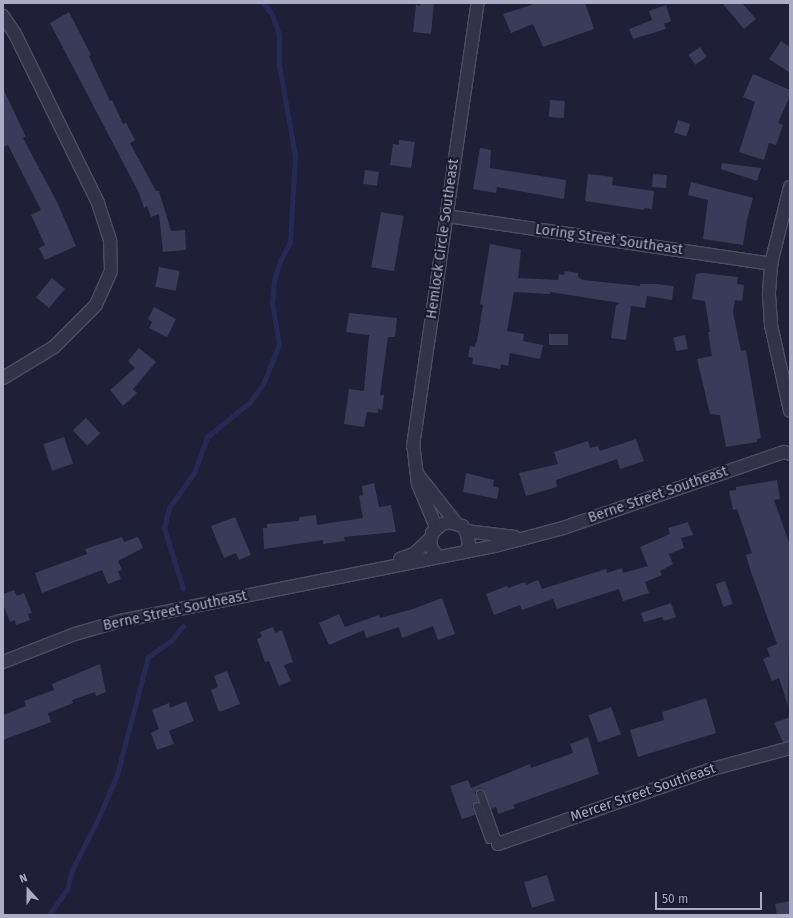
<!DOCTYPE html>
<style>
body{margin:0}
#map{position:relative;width:793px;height:918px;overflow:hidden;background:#1f1f38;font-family:"Fira Sans",sans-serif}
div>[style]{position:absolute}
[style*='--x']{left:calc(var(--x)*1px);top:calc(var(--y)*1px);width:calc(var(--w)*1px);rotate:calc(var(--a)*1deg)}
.stream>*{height:4.5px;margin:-2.25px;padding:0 2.25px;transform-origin:2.25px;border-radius:2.25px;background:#292956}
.building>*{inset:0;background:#3a3b59;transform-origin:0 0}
.roads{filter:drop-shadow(1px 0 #4d4d64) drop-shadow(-1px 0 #4d4d64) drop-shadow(0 1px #4d4d64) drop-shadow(0 -1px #4d4d64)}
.service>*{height:7px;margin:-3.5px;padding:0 3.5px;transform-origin:3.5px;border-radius:3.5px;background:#323249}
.minor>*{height:12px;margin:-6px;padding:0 6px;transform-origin:6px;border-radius:6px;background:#323249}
span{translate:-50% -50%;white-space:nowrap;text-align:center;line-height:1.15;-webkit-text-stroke:4px #18182d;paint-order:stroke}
.street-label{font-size:14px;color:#adacc6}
.frame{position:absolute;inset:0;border:4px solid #adacc6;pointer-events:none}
.north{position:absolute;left:8px;top:870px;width:40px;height:40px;-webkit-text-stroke:3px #18182d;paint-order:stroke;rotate:339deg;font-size:11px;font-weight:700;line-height:16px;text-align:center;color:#adacc6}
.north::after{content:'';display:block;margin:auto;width:14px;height:18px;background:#adacc6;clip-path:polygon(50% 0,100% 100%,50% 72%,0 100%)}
.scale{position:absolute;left:655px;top:892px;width:107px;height:18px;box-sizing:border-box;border:2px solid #adacc6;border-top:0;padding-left:5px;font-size:12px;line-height:14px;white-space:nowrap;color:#adacc6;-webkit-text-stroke:3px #18182d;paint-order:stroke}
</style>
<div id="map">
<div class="stream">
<div style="--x:183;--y:589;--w:64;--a:-107.3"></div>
<div style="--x:164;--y:528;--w:21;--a:-76"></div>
<div style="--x:169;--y:508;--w:43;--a:-54.5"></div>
<div style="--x:194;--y:473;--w:38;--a:-70"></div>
<div style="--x:207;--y:437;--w:55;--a:-39.1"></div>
<div style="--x:250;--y:402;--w:22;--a:-54"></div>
<div style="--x:263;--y:384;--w:42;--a:-67.7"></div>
<div style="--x:279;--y:345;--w:43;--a:-99.5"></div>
<div style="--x:272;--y:303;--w:22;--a:-85"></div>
<div style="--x:274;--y:281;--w:21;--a:-73"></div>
<div style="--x:280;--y:261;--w:21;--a:-62"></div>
<div style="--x:290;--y:242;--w:86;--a:-86.7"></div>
<div style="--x:295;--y:156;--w:92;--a:-100"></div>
<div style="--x:279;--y:65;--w:30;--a:-90"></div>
<div style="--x:279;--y:35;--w:21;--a:-109"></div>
<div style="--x:272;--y:15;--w:15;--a:-127"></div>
<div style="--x:49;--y:915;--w:32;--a:-55"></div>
<div style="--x:67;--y:889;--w:20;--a:-75"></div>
<div style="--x:72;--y:870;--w:57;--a:-63"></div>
<div style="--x:98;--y:819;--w:48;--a:-66.6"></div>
<div style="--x:117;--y:775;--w:122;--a:-75.3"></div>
<div style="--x:148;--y:657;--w:28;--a:-35"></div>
<div style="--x:171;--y:641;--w:19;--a:-51"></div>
</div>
<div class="building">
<div style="clip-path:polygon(421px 3px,434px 3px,431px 34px,413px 32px,416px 5px,420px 6px)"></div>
<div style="clip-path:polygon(537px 3px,585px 3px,594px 29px,543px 47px,533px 24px,511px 33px,503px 14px)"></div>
<div style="clip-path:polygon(722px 3px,742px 3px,756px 19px,744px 29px)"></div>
<div style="clip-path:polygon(666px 5px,671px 21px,664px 24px,666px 29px,633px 39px,629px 29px,652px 20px,649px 11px)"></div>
<div style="clip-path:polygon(69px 12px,91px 55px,89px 56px,110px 101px,112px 100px,123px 124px,126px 123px,135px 140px,130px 143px,156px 191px,159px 191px,171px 231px,185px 230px,186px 250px,163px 252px,159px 214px,151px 217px,147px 206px,144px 208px,139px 193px,50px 23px)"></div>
<div style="clip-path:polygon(781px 41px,790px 47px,790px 73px,769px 59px)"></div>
<div style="left:700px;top:47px;width:12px;height:14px;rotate:55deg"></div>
<div style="clip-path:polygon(753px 74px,790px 90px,790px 96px,778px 123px,783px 125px,776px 145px,769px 143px,764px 160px,739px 152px,755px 102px,743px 97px)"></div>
<div style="clip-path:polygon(3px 88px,26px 137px,23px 138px,58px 204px,76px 246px,45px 260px,39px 248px,45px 245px,31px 215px,41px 210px,8px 145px,3px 147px)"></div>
<div style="left:550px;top:100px;width:15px;height:17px;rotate:4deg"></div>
<div style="left:678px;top:120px;width:13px;height:13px;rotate:18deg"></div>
<div style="clip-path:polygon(399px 140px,415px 142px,411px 168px,390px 165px,393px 144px,399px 145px)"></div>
<div style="clip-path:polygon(480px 148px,491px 150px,490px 168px,566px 180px,564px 199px,497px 187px,496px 193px,473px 189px)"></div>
<div style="clip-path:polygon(722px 163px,761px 168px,757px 181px,721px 169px)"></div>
<div style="left:365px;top:170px;width:14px;height:14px;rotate:8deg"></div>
<div style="clip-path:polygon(588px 174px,613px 177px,612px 185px,654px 191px,652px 209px,644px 208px,644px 210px,585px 201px)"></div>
<div style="left:653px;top:174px;width:14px;height:13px;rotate:4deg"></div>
<div style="clip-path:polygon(691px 182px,753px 198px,747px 220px,743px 245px,703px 239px,708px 200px,688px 195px)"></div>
<div style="left:381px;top:212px;width:23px;height:56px;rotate:10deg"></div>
<div style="clip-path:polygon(490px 244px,521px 250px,518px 278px,558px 280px,559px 274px,564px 275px,565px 271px,578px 273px,578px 277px,583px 280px,640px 286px,640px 284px,656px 284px,674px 286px,672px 300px,647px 296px,645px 308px,631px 306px,626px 340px,611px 338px,616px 305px,620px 303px,550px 292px,550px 294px,514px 292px,507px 331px,524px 334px,523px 341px,543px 345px,540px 359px,510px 353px,508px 366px,501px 364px,500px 369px,472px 364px,473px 358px,468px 357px,470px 346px,474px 347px,477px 341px,483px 305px,480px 304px)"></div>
<div style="left:159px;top:267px;width:21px;height:20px;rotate:11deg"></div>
<div style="clip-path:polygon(702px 273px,738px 277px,737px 284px,744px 285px,742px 301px,735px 300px,733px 312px,741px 351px,746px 350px,752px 386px,761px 438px,757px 439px,757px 442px,726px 447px,720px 415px,710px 414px,697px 359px,712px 356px,708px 332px,710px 332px,705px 301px,692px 299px,696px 274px)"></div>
<div style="left:52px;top:278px;width:17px;height:25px;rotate:40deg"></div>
<div style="clip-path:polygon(154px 307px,176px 319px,167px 337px,149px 328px,152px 322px,148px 319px)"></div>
<div style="clip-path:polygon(349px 313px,397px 318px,395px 337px,388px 337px,380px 395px,384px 395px,382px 410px,378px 409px,378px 413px,367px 412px,364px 427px,344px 424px,349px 389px,364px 391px,369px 335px,346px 332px)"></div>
<div style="left:549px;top:334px;width:19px;height:11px"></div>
<div style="left:685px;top:335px;width:14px;height:12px;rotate:78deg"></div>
<div style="clip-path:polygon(139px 348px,156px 362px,133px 389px,137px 393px,123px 406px,110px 390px,135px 368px,128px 361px)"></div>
<div style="left:86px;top:418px;width:21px;height:18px;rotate:47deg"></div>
<div style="left:64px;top:437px;width:28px;height:22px;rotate:71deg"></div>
<div style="clip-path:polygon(636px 439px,644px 461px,620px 469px,617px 459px,556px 480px,557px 487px,526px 496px,519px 473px,558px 464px,554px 452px,588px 441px,590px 448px,598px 446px,600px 451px)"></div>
<div style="clip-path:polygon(466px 473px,494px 480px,493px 486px,499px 488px,497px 499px,463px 492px)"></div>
<div style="clip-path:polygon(777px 480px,780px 499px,774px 500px,790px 545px,788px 706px,779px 678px,772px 681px,763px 659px,770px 656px,767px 648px,777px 644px,751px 572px,746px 555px,752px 553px,737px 509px,733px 510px,729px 491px,736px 490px,736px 487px)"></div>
<div style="clip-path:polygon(374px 483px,379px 507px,391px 505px,396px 532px,344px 537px,345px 541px,323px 544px,323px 540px,264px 549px,263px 528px,267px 528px,267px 524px,299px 521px,299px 517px,316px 515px,317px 525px,363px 518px,359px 496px,363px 495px,362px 486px)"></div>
<div style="clip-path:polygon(235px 517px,251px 555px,239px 560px,236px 553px,224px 558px,211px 526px)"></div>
<div style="clip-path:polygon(688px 522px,693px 535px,681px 538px,684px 548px,669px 554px,673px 564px,660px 571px,662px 575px,645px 582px,649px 593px,623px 601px,619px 589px,557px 609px,553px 599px,522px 610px,520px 605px,494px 615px,486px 594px,507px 586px,508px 588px,525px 582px,526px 585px,538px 580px,542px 589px,606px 569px,607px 573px,622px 568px,623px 573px,648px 566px,640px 547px,670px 534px,668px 528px)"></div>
<div style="clip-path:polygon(122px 537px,124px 542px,138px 537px,143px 548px,118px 561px,122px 570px,118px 571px,121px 579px,108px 584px,102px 570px,42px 593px,35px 573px,87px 554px,85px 549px)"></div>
<div style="left:725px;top:581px;width:24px;height:10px;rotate:71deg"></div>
<div style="clip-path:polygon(14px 590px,17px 596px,24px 593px,32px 613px,28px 614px,30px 620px,16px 625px,15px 620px,10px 622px,3px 604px,3px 594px)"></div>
<div style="clip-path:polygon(442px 598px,455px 634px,438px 640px,433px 626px,402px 638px,399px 627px,366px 638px,364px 630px,329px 645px,319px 623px,339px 614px,345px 627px,379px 615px,380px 618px,413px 609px)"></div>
<div style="clip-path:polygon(671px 603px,676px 617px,664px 621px,662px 617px,644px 622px,641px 613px)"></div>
<div style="clip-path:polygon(273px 627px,275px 633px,282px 630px,293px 662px,284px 665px,291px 681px,279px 686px,269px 661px,265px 662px,257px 639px,262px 637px,260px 632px)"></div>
<div style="clip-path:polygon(100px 664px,106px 692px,96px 696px,95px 692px,72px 700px,73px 703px,48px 713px,51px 722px,3px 740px,3px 715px,26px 706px,24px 701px,54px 690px,52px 684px)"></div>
<div style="clip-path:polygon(227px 671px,240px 704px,219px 712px,211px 690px,218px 687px,214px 676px)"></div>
<div style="clip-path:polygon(706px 698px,716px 733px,638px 757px,630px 730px,664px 720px,662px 712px)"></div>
<div style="clip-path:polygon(186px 701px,194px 721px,169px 731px,174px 744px,157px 750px,151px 733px,159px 729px,152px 710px,169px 703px,170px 708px)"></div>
<div style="left:611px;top:707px;width:29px;height:24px;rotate:70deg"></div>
<div style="clip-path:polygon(790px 717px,790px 741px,783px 742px,774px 723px)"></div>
<div style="clip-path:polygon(588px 737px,599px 774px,513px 805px,515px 808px,498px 814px,496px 807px,491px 809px,484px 789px,479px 788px,475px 792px,478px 801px,472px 806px,475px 815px,462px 819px,450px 786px,468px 780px,471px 788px,530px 764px,531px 768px,573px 753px,570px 744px)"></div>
<div style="left:547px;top:875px;width:27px;height:24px;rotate:73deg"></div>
<div style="clip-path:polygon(790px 901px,790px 915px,777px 915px,775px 904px)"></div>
</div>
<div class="roads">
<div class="service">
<div style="--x:480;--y:793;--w:54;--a:70.6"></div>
<div style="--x:477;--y:806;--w:35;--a:70"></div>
<div style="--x:489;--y:839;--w:7;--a:-16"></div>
</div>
<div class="minor">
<div style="--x:3;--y:16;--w:22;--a:56"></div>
<div style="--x:15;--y:34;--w:188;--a:63.8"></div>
<div style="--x:98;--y:203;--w:40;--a:72"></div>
<div style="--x:110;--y:241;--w:30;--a:88"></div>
<div style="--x:111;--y:271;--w:37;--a:114"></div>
<div style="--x:96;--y:305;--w:59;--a:135"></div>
<div style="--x:54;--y:347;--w:60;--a:148.7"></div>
<div style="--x:790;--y:187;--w:79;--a:103.9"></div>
<div style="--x:771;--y:264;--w:31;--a:94"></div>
<div style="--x:769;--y:295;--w:30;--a:86"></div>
<div style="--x:771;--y:325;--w:88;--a:77.5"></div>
<div style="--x:447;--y:216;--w:328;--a:8.4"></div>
<div style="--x:418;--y:475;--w:61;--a:51.6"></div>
<div style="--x:436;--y:527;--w:47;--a:-112.7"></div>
<div style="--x:418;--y:484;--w:38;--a:-97"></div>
<div style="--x:413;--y:446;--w:448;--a:-81.7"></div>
<div style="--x:466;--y:531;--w:49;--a:7"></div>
<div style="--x:438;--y:557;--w:14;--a:-126"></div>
<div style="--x:430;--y:546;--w:13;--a:-81"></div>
<div style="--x:432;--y:533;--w:13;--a:-42"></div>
<div style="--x:442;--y:524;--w:7;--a:-16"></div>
<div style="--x:449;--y:522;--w:14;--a:17"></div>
<div style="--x:462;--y:526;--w:6;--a:51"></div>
<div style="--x:466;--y:531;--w:13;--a:77"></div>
<div style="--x:469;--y:544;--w:7;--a:106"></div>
<div style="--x:400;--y:559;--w:15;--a:-20"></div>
<div style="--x:414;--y:554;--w:22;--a:-43"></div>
<div style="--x:3;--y:662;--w:77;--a:-21.3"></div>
<div style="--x:75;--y:634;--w:47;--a:-16.1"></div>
<div style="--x:120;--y:621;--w:382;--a:-11.3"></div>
<div style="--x:495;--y:546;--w:70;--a:-14.8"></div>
<div style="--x:563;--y:528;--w:234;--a:-19"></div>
<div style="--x:784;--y:452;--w:6;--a:18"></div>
<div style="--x:498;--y:844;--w:224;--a:-19.3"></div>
<div style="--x:709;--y:770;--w:84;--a:-15.2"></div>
</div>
</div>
<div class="street-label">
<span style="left:443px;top:239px;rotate:-82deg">Hemlock Circle Southeast</span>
<span style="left:609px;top:240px;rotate:8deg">Loring Street Southeast</span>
<span style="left:658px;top:495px;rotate:-19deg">Berne Street Southeast</span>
<span style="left:175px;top:611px;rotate:-12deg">Berne Street Southeast</span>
<span style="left:643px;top:793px;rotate:-19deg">Mercer Street Southeast</span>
</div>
<div class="frame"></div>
<div class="north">N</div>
<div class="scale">50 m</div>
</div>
